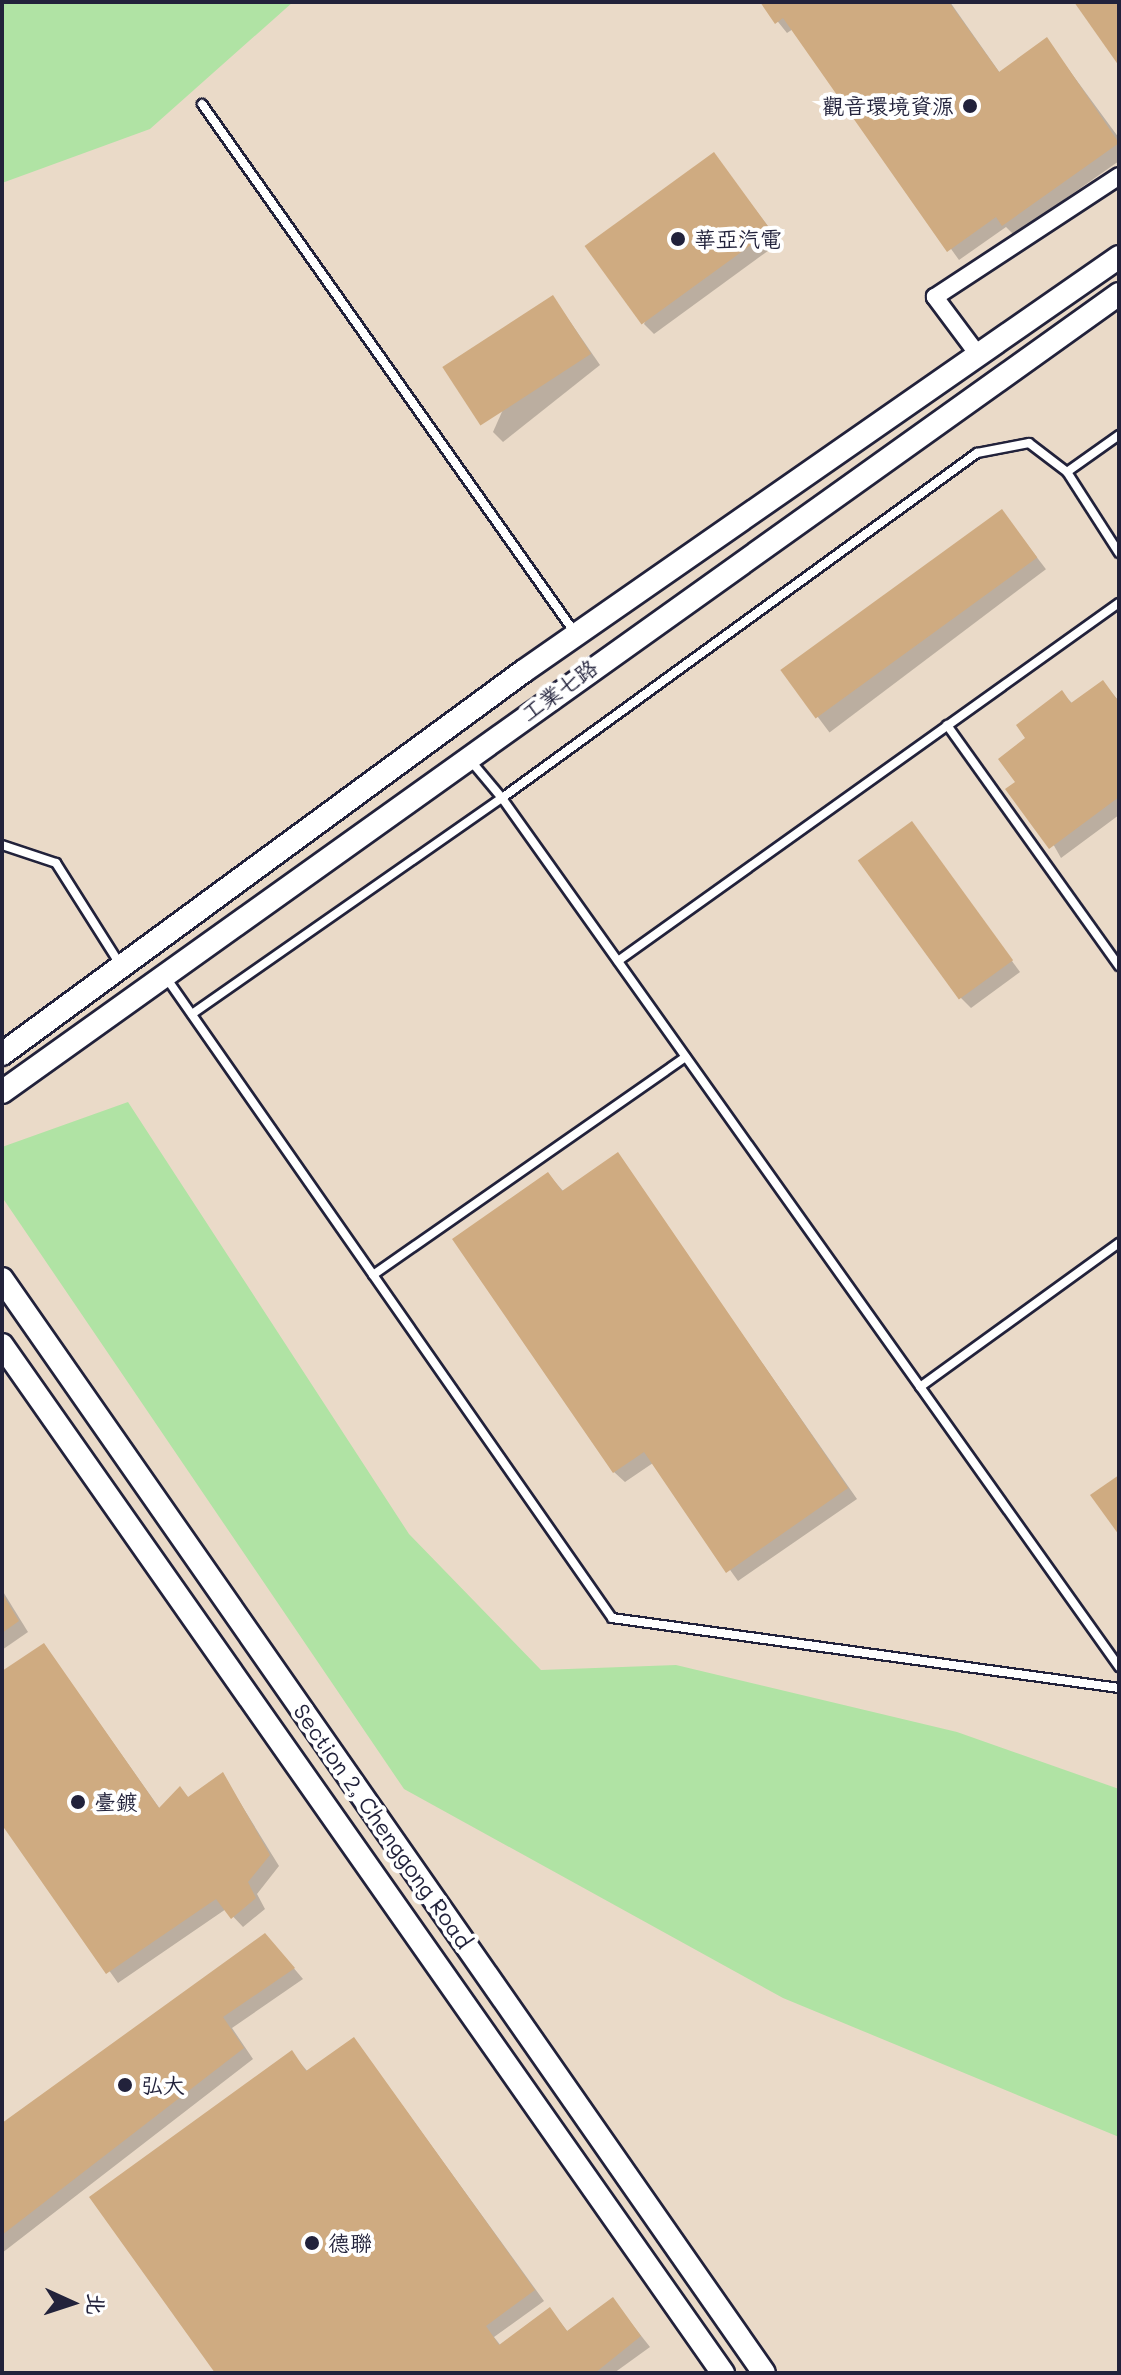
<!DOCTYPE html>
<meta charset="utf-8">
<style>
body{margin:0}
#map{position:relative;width:1121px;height:2375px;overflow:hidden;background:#f5eee6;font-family:Mali,"LXGW WenKai TC",sans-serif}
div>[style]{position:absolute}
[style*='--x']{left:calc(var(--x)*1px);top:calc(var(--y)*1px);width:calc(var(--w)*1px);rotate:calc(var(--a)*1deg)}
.built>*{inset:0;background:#eadac8;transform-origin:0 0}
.green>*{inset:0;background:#b0e3a4}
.shadow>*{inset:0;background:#0003;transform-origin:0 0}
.building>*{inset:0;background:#cfab81;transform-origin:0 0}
.roads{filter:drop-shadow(2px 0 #22223b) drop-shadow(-2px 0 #22223b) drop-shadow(0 2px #22223b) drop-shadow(0 -2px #22223b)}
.service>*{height:8px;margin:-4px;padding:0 4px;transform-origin:4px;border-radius:4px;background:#fff}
.minor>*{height:16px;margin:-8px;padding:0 8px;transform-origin:8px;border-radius:8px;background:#fff}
.tertiary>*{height:22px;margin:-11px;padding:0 11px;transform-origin:11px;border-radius:11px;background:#fff}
.dots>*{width:22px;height:22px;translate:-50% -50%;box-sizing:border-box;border:4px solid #fff;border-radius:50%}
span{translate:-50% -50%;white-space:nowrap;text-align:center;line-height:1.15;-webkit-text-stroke:8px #fff;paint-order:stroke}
.poi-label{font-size:22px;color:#22223b}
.right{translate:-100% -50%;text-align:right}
.left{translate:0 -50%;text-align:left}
.street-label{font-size:22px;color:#22223b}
.frame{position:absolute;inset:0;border:4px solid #22223b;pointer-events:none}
.north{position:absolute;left:32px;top:2263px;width:80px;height:80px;-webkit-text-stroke:6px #fff;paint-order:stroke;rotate:93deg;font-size:22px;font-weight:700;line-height:32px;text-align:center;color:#22223b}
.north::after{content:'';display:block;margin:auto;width:28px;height:36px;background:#22223b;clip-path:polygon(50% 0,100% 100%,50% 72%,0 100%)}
</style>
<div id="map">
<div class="built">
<div style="left:2px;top:2px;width:1117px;height:2371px"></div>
</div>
<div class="green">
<div style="clip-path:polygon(2px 2px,293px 2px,150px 129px,2px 183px)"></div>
<div style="clip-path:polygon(128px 1102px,409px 1534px,541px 1670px,676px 1665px,957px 1732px,1119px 1789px,1119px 2137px,783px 1998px,404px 1789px,2px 1197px,2px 1147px)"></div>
</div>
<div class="shadow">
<div style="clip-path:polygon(762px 2px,950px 2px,1000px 73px,1047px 40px,1119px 138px,1119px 161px,1014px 235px,1006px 227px,959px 260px,793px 29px,787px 33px)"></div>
<div style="clip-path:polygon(714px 155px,780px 242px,654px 334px,644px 324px)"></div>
<div style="clip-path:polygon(553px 297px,600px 365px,503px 442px,493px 432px)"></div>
<div style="left:1002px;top:511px;width:73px;height:271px;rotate:53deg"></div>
<div style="clip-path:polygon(1103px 683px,1119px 701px,1119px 815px,1061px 858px,1018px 782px,1028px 738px,1062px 693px,1073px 704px)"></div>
<div style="clip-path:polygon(911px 824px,1020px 972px,971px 1008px,961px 998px)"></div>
<div style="clip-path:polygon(617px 1155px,857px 1499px,738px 1581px,653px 1463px,625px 1482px,614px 1472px,548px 1174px,564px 1192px)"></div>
<div style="clip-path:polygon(2px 1590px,28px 1632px,2px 1650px)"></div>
<div style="clip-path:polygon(44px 1645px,160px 1809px,180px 1789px,189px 1798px,223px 1775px,279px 1866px,257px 1894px,265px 1909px,243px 1927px,226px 1909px,118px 1983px,2px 1820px,2px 1673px)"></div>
<div style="clip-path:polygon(275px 1946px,303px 1979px,232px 2028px,253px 2059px,2px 2253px,2px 2125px)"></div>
<div style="clip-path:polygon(354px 2039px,544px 2301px,494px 2337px,501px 2346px,550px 2310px,568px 2332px,613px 2300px,650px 2347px,614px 2373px,218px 2373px,292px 2053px,308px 2072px)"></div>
</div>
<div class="building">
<div style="clip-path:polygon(760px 2px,949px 2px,999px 72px,1047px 37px,1119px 143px,1002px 226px,996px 217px,947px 252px,783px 18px,775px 24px)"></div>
<div style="clip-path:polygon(1074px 2px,1119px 2px,1119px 66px)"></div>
<div style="left:714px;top:152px;width:97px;height:160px;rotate:54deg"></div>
<div style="left:553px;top:295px;width:70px;height:132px;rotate:57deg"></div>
<div style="left:1002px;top:509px;width:60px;height:274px;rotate:54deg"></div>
<div style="clip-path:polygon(1103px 680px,1119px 702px,1119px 797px,1049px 849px,1005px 789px,1015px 782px,998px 759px,1025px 738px,1016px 725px,1062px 690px,1071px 703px)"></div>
<div style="left:912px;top:821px;width:172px;height:67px;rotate:54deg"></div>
<div style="clip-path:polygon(618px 1152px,848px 1488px,726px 1573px,644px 1452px,613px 1473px,452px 1239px,548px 1172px,562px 1191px)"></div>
<div style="clip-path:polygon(1119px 1475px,1119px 1535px,1090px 1495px)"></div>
<div style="clip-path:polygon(2px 1593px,19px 1621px,2px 1633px)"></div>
<div style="clip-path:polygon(44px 1643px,159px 1808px,180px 1786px,188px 1797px,223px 1772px,270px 1855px,248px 1882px,256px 1898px,231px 1919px,216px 1899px,106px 1974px,2px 1825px,2px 1671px)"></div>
<div style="clip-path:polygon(265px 1933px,295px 1968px,223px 2017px,244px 2048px,2px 2235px,2px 2123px)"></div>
<div style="clip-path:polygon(354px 2037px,535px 2290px,486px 2326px,499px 2345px,550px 2307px,567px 2331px,613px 2297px,641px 2336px,595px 2373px,215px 2373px,89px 2197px,292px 2050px,306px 2071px)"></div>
</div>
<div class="roads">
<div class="service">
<div style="--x:202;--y:104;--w:647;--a:54.81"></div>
<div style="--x:1067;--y:472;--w:96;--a:57.3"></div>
<div style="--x:947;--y:725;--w:296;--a:54.5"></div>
<div style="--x:470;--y:760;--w:50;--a:49.9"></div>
<div style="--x:502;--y:798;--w:1066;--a:54.62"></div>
<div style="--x:2;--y:845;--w:57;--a:18.4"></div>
<div style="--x:56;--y:863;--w:122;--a:57.7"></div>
<div style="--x:618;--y:961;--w:616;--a:-35.55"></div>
<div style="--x:165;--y:976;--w:782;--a:55.15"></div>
<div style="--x:612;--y:1618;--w:512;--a:7.86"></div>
<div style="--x:192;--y:1014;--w:378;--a:-34.9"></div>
<div style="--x:502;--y:798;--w:587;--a:-35.99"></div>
<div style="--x:977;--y:453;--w:53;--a:-10.9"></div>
<div style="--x:1029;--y:443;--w:48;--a:37.3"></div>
<div style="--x:1067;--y:472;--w:64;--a:-35.4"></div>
<div style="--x:373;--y:1275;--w:381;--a:-34.9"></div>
<div style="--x:920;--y:1387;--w:246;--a:-35.9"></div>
</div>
<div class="minor">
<div style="--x:979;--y:356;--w:74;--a:-126.7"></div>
<div style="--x:935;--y:297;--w:220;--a:-33.3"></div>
</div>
<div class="tertiary">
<div style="--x:2;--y:1054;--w:647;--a:-36.27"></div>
<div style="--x:524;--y:671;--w:725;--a:-34.83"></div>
<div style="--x:2;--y:1092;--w:1373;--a:-35.54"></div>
<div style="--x:2;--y:1279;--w:1333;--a:55.14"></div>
<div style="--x:2;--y:1345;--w:1256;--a:54.96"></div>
</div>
</div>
<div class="dots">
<div style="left:970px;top:106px;background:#22223b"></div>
<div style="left:678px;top:239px;background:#22223b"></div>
<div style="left:78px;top:1802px;background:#22223b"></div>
<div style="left:125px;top:2085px;background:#22223b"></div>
<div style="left:312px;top:2243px;background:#22223b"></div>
</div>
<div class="poi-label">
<span class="right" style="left:954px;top:106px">觀音環境資源</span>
<span class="left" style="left:694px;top:239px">華亞汽電</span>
<span class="left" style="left:94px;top:1802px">臺鍍</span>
<span class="left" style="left:141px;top:2085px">弘大</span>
<span class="left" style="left:328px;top:2243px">德聯</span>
</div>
<div class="street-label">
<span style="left:559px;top:690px;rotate:-36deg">工業七路</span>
<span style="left:383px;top:1826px;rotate:55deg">Section 2, Chenggong Road</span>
</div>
<div class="frame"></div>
<div class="north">北</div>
</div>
